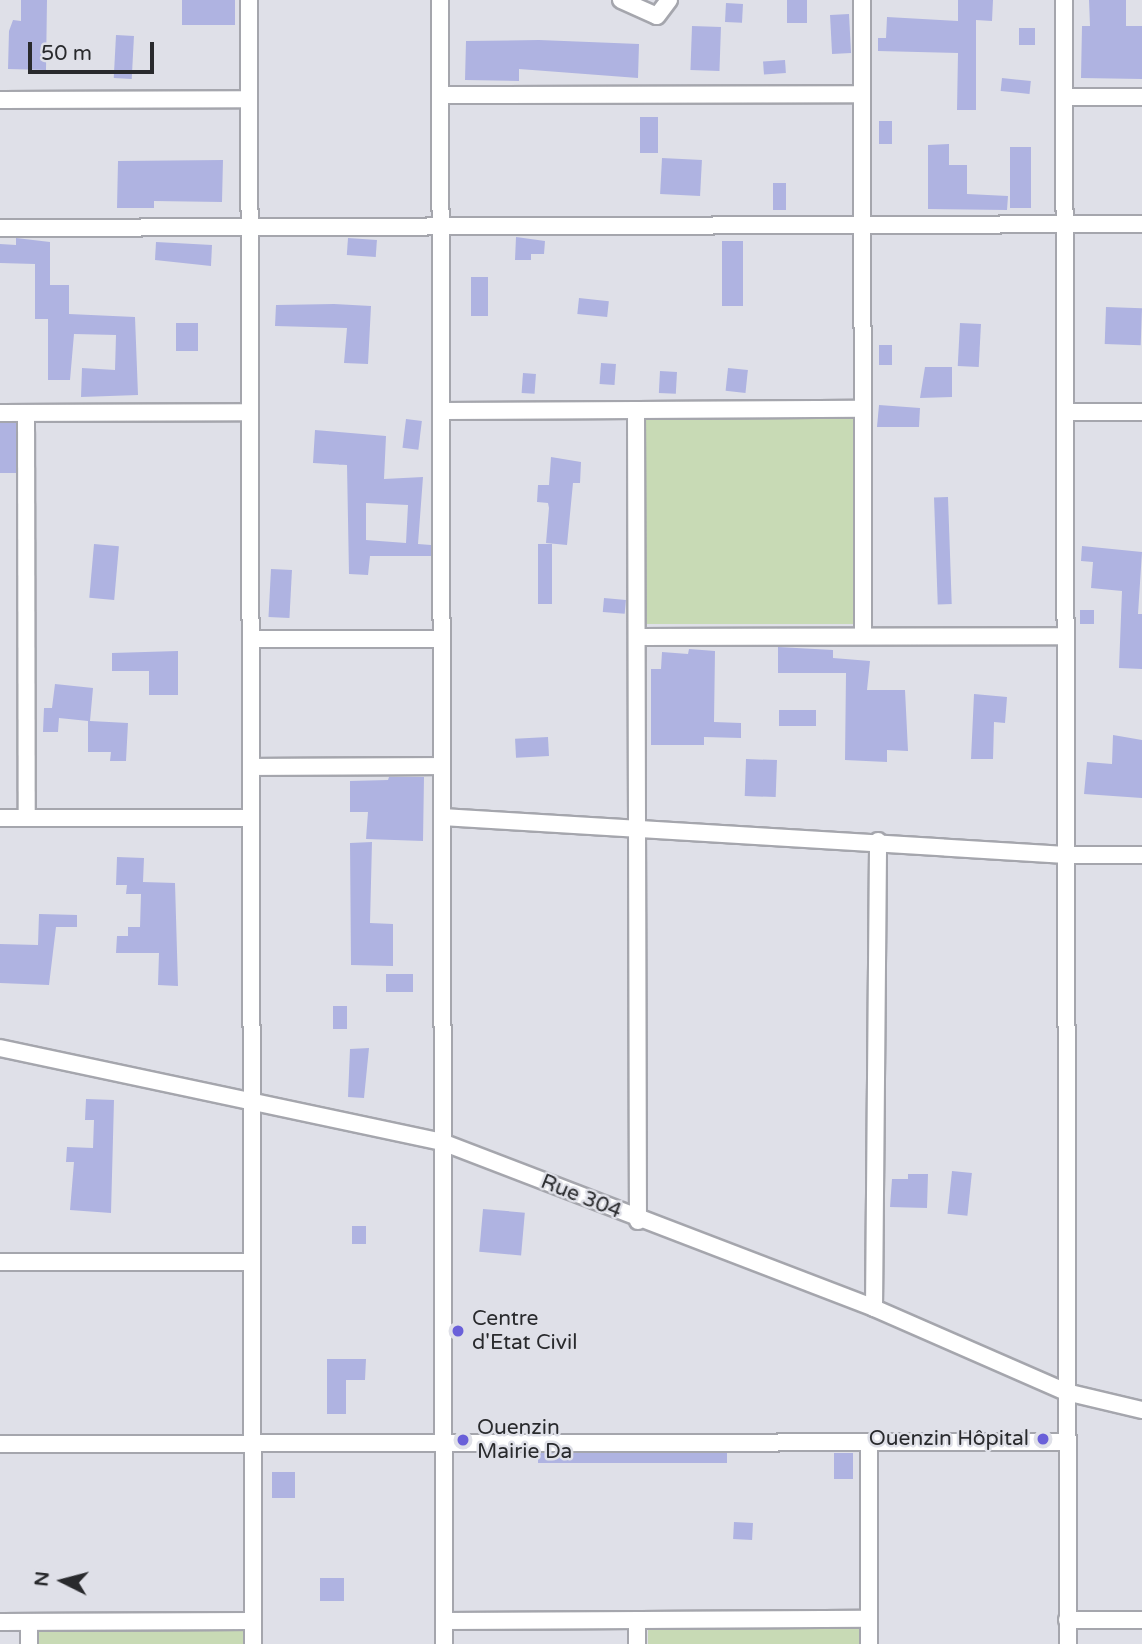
<!DOCTYPE html>
<meta charset="utf-8">
<style>
body{margin:0}
#map{position:relative;width:1142px;height:1644px;overflow:hidden;background:#dfe0e8;font-family:"Varela Round",sans-serif}
div>[style]{position:absolute}
[style*='--x']{left:calc(var(--x)*1px);top:calc(var(--y)*1px);width:calc(var(--w)*1px);rotate:calc(var(--a)*1deg)}
.green>*{inset:0;background:#c8dab5;transform-origin:0 0}
.building>*{inset:0;background:#afb3e1;transform-origin:0 0}
.roads{filter:drop-shadow(2px 0 #a5a6ad) drop-shadow(-2px 0 #a5a6ad) drop-shadow(0 2px #a5a6ad) drop-shadow(0 -2px #a5a6ad)}
.minor>*{height:16px;margin:-8px;padding:0 8px;transform-origin:8px;border-radius:8px;background:#fff}
.dots>*{width:19px;height:19px;translate:-50% -50%;box-sizing:border-box;border:4px solid #dfe0e8;border-radius:50%}
span{translate:-50% -50%;white-space:nowrap;text-align:center;line-height:1.15;-webkit-text-stroke:5px #dfe0e8;paint-order:stroke}
.street-label{font-size:21px;color:#292a2d}
.poi-label{font-size:21px;color:#292a2d}
.left{translate:0 -50%;text-align:left}
.right{translate:-100% -50%;text-align:right}
.north{position:absolute;left:28px;top:1546px;width:70px;height:70px;-webkit-text-stroke:5px #dfe0e8;paint-order:stroke;rotate:276deg;font-size:19px;font-weight:700;line-height:28px;text-align:center;color:#292a2d}
.north::after{content:'';display:block;margin:auto;width:24px;height:32px;background:#292a2d;clip-path:polygon(50% 0,100% 100%,50% 72%,0 100%)}
.scale{position:absolute;left:28px;top:42px;width:126px;height:32px;box-sizing:border-box;border:4px solid #292a2d;border-top:0;padding-left:9px;font-size:21px;line-height:24px;white-space:nowrap;color:#292a2d;-webkit-text-stroke:5px #dfe0e8;paint-order:stroke}
</style>
<div id="map">
<div class="green">
<div style="left:642px;top:417px;width:213px;height:207px"></div>
<div style="left:648px;top:1629px;width:213px;height:15px"></div>
<div style="left:37px;top:1630px;width:213px;height:14px"></div>
</div>
<div class="building">
<div style="clip-path:polygon(21px 0,47px 0,46px 70px,8px 69px,9px 31px,13px 20px,21px 21px)"></div>
<div style="left:182px;top:0;width:53px;height:25px"></div>
<div style="left:787px;top:0;width:20px;height:23px"></div>
<div style="clip-path:polygon(958px 0,993px 0,992px 21px,976px 20px,976px 110px,957px 110px,958px 53px,878px 51px,878px 38px,886px 38px,887px 17px,958px 21px)"></div>
<div style="clip-path:polygon(1089px 0,1126px 0,1126px 26px,1142px 26px,1142px 79px,1081px 78px,1082px 26px,1090px 26px)"></div>
<div style="left:726px;top:3px;width:17px;height:19px;rotate:3deg"></div>
<div style="left:849px;top:14px;width:39px;height:19px;rotate:87deg"></div>
<div style="left:692px;top:26px;width:29px;height:44px;rotate:2deg"></div>
<div style="left:1019px;top:28px;width:16px;height:17px"></div>
<div style="left:116px;top:35px;width:18px;height:43px;rotate:3deg"></div>
<div style="clip-path:polygon(539px 40px,639px 44px,638px 78px,519px 69px,519px 81px,465px 80px,466px 41px)"></div>
<div style="left:785px;top:60px;width:13px;height:22px;rotate:86deg"></div>
<div style="left:1002px;top:78px;width:29px;height:13px;rotate:6deg"></div>
<div style="left:640px;top:117px;width:18px;height:36px"></div>
<div style="left:879px;top:121px;width:13px;height:23px"></div>
<div style="clip-path:polygon(949px 144px,949px 165px,967px 165px,967px 194px,1008px 196px,1007px 210px,928px 209px,928px 145px)"></div>
<div style="left:1010px;top:147px;width:21px;height:61px"></div>
<div style="left:662px;top:158px;width:40px;height:36px;rotate:3deg"></div>
<div style="clip-path:polygon(223px 160px,222px 202px,154px 201px,154px 208px,117px 208px,118px 161px)"></div>
<div style="left:773px;top:183px;width:13px;height:27px"></div>
<div style="clip-path:polygon(516px 237px,545px 241px,544px 254px,531px 254px,531px 260px,515px 260px)"></div>
<div style="clip-path:polygon(16px 238px,50px 242px,50px 285px,69px 285px,69px 314px,135px 317px,138px 395px,81px 397px,82px 368px,115px 370px,116px 335px,74px 334px,70px 380px,48px 380px,48px 319px,35px 319px,35px 264px,0 263px,0 244px,16px 245px)"></div>
<div style="left:348px;top:238px;width:29px;height:17px;rotate:4deg"></div>
<div style="left:722px;top:241px;width:21px;height:65px"></div>
<div style="clip-path:polygon(156px 242px,212px 245px,211px 266px,155px 260px)"></div>
<div style="left:471px;top:277px;width:17px;height:39px"></div>
<div style="left:579px;top:298px;width:30px;height:16px;rotate:6deg"></div>
<div style="clip-path:polygon(334px 304px,371px 306px,368px 364px,344px 363px,347px 328px,275px 326px,276px 305px)"></div>
<div style="left:1106px;top:307px;width:36px;height:37px;rotate:2deg"></div>
<div style="left:176px;top:323px;width:22px;height:28px"></div>
<div style="left:960px;top:323px;width:21px;height:43px;rotate:3deg"></div>
<div style="left:879px;top:345px;width:13px;height:20px"></div>
<div style="left:601px;top:363px;width:15px;height:21px;rotate:4deg"></div>
<div style="clip-path:polygon(925px 367px,952px 367px,952px 397px,920px 398px)"></div>
<div style="left:728px;top:368px;width:20px;height:23px;rotate:6deg"></div>
<div style="left:660px;top:371px;width:17px;height:22px;rotate:3deg"></div>
<div style="left:523px;top:373px;width:13px;height:20px;rotate:4deg"></div>
<div style="clip-path:polygon(879px 405px,920px 408px,919px 427px,877px 427px)"></div>
<div style="left:406px;top:419px;width:16px;height:29px;rotate:7deg"></div>
<div style="left:16px;top:423px;width:50px;height:16px;rotate:90deg"></div>
<div style="clip-path:polygon(evenodd,315px 430px,386px 436px,384px 479px,423px 477px,418px 544px,431px 545px,431px 556px,370px 556px,368px 575px,349px 574px,347px 465px,313px 463px,315px 430px,366px 503px,408px 505px,406px 543px,366px 540px,366px 503px)"></div>
<div style="clip-path:polygon(551px 457px,581px 462px,580px 483px,573px 483px,567px 545px,546px 543px,549px 508px,548px 503px,537px 502px,538px 485px,549px 485px)"></div>
<div style="left:948px;top:497px;width:107px;height:14px;rotate:88deg"></div>
<div style="left:94px;top:544px;width:25px;height:54px;rotate:5deg"></div>
<div style="left:538px;top:544px;width:14px;height:60px"></div>
<div style="clip-path:polygon(1082px 546px,1142px 552px,1138px 614px,1142px 614px,1142px 669px,1119px 668px,1122px 591px,1091px 588px,1093px 562px,1081px 561px)"></div>
<div style="left:271px;top:569px;width:21px;height:48px;rotate:3deg"></div>
<div style="left:604px;top:598px;width:22px;height:14px;rotate:5deg"></div>
<div style="left:1080px;top:610px;width:14px;height:14px"></div>
<div style="clip-path:polygon(778px 647px,833px 650px,833px 658px,870px 661px,867px 690px,905px 690px,908px 751px,887px 750px,887px 762px,845px 760px,846px 673px,778px 673px)"></div>
<div style="clip-path:polygon(689px 649px,715px 651px,714px 722px,741px 723px,741px 738px,704px 737px,704px 745px,651px 745px,651px 669px,661px 669px,662px 652px,688px 654px)"></div>
<div style="clip-path:polygon(178px 651px,178px 695px,149px 695px,149px 671px,112px 671px,112px 653px)"></div>
<div style="clip-path:polygon(55px 684px,93px 688px,90px 721px,128px 723px,126px 761px,110px 761px,111px 752px,88px 752px,88px 721px,59px 718px,58px 732px,43px 732px,44px 708px,52px 708px)"></div>
<div style="clip-path:polygon(974px 694px,1007px 697px,1005px 723px,994px 722px,993px 759px,971px 759px)"></div>
<div style="left:779px;top:710px;width:37px;height:16px"></div>
<div style="clip-path:polygon(1113px 735px,1142px 740px,1142px 798px,1084px 794px,1087px 762px,1112px 764px)"></div>
<div style="left:548px;top:737px;width:19px;height:33px;rotate:87deg"></div>
<div style="left:746px;top:759px;width:31px;height:37px;rotate:2deg"></div>
<div style="clip-path:polygon(389px 777px,424px 777px,423px 841px,366px 839px,368px 812px,350px 812px,350px 781px,388px 780px)"></div>
<div style="clip-path:polygon(372px 842px,370px 923px,393px 924px,393px 966px,351px 965px,350px 843px)"></div>
<div style="clip-path:polygon(117px 857px,144px 858px,143px 882px,175px 883px,178px 986px,158px 985px,159px 953px,116px 953px,117px 936px,128px 936px,128px 927px,140px 927px,141px 894px,126px 894px,127px 885px,116px 885px)"></div>
<div style="clip-path:polygon(39px 914px,77px 915px,77px 927px,56px 927px,49px 985px,0 983px,0 944px,38px 945px)"></div>
<div style="left:386px;top:974px;width:27px;height:18px"></div>
<div style="left:333px;top:1006px;width:14px;height:23px"></div>
<div style="clip-path:polygon(369px 1048px,364px 1098px,348px 1097px,350px 1049px)"></div>
<div style="clip-path:polygon(86px 1099px,114px 1100px,111px 1213px,70px 1210px,74px 1162px,66px 1162px,67px 1147px,93px 1148px,94px 1120px,85px 1120px)"></div>
<div style="left:952px;top:1171px;width:20px;height:43px;rotate:6deg"></div>
<div style="clip-path:polygon(908px 1174px,928px 1174px,927px 1208px,890px 1207px,892px 1179px,908px 1179px)"></div>
<div style="left:483px;top:1209px;width:42px;height:43px;rotate:5deg"></div>
<div style="left:352px;top:1226px;width:14px;height:18px"></div>
<div style="clip-path:polygon(327px 1359px,366px 1359px,365px 1380px,346px 1380px,346px 1414px,327px 1414px)"></div>
<div style="left:538px;top:1453px;width:189px;height:10px"></div>
<div style="left:834px;top:1453px;width:19px;height:26px"></div>
<div style="left:272px;top:1472px;width:23px;height:26px"></div>
<div style="left:734px;top:1522px;width:19px;height:17px;rotate:3deg"></div>
<div style="left:344px;top:1578px;width:23px;height:24px;rotate:90deg"></div>
</div>
<div class="roads">
<div class="minor">
<div style="--x:249;--y:0;--w:1644;--a:89.86"></div>
<div style="--x:440;--y:0;--w:1644;--a:89.86"></div>
<div style="--x:621;--y:0;--w:39;--a:24"></div>
<div style="--x:657;--y:16;--w:20;--a:-53"></div>
<div style="--x:862;--y:0;--w:636;--a:89.91"></div>
<div style="--x:1064;--y:0;--w:1644;--a:89.86"></div>
<div style="--x:440;--y:95;--w:422;--a:-0.1"></div>
<div style="--x:1064;--y:97;--w:78;--a:0"></div>
<div style="--x:0;--y:100;--w:249;--a:-0.2"></div>
<div style="--x:0;--y:228;--w:1142;--a:-0.2"></div>
<div style="--x:636;--y:410;--w:811;--a:89.86"></div>
<div style="--x:441;--y:411;--w:422;--a:-0.3"></div>
<div style="--x:1065;--y:412;--w:77;--a:0"></div>
<div style="--x:0;--y:413;--w:250;--a:-0.2"></div>
<div style="--x:26;--y:413;--w:405;--a:89.9"></div>
<div style="--x:637;--y:637;--w:428;--a:-0.1"></div>
<div style="--x:251;--y:639;--w:190;--a:0"></div>
<div style="--x:251;--y:767;--w:191;--a:-0.3"></div>
<div style="--x:442;--y:817;--w:625;--a:3.48"></div>
<div style="--x:1066;--y:855;--w:76;--a:0"></div>
<div style="--x:0;--y:818;--w:251;--a:0"></div>
<div style="--x:0;--y:1048;--w:452;--a:12"></div>
<div style="--x:442;--y:1142;--w:463;--a:21"></div>
<div style="--x:874;--y:1308;--w:210;--a:23.6"></div>
<div style="--x:1066;--y:1392;--w:78;--a:13.3"></div>
<div style="--x:0;--y:1262;--w:252;--a:0"></div>
<div style="--x:874;--y:1308;--w:467;--a:-89.5"></div>
<div style="--x:869;--y:1442;--w:202;--a:90"></div>
<div style="--x:0;--y:1444;--w:1067;--a:-0.11"></div>
<div style="--x:637;--y:1620;--w:24;--a:90"></div>
<div style="--x:1067;--y:1620;--w:75;--a:0"></div>
<div style="--x:444;--y:1621;--w:425;--a:-0.3"></div>
<div style="--x:0;--y:1622;--w:253;--a:-0.2"></div>
<div style="--x:29;--y:1622;--w:22;--a:90"></div>
</div>
</div>
<div class="dots">
<div style="left:458px;top:1331px;background:#6a60d9"></div>
<div style="left:1043px;top:1439px;background:#6a60d9"></div>
<div style="left:463px;top:1440px;background:#6a60d9"></div>
</div>
<div class="street-label">
<span style="left:581px;top:1197px;rotate:22deg">Rue 304</span>
</div>
<div class="poi-label">
<span class="left" style="left:472px;top:1331px">Centre<br>d'Etat Civil</span>
<span class="left" style="left:477px;top:1440px">Ouenzin<br>Mairie Da</span>
<span class="right" style="left:1029px;top:1439px">Ouenzin Hôpital</span>
</div>
<div class="north">N</div>
<div class="scale">50 m</div>
</div>
